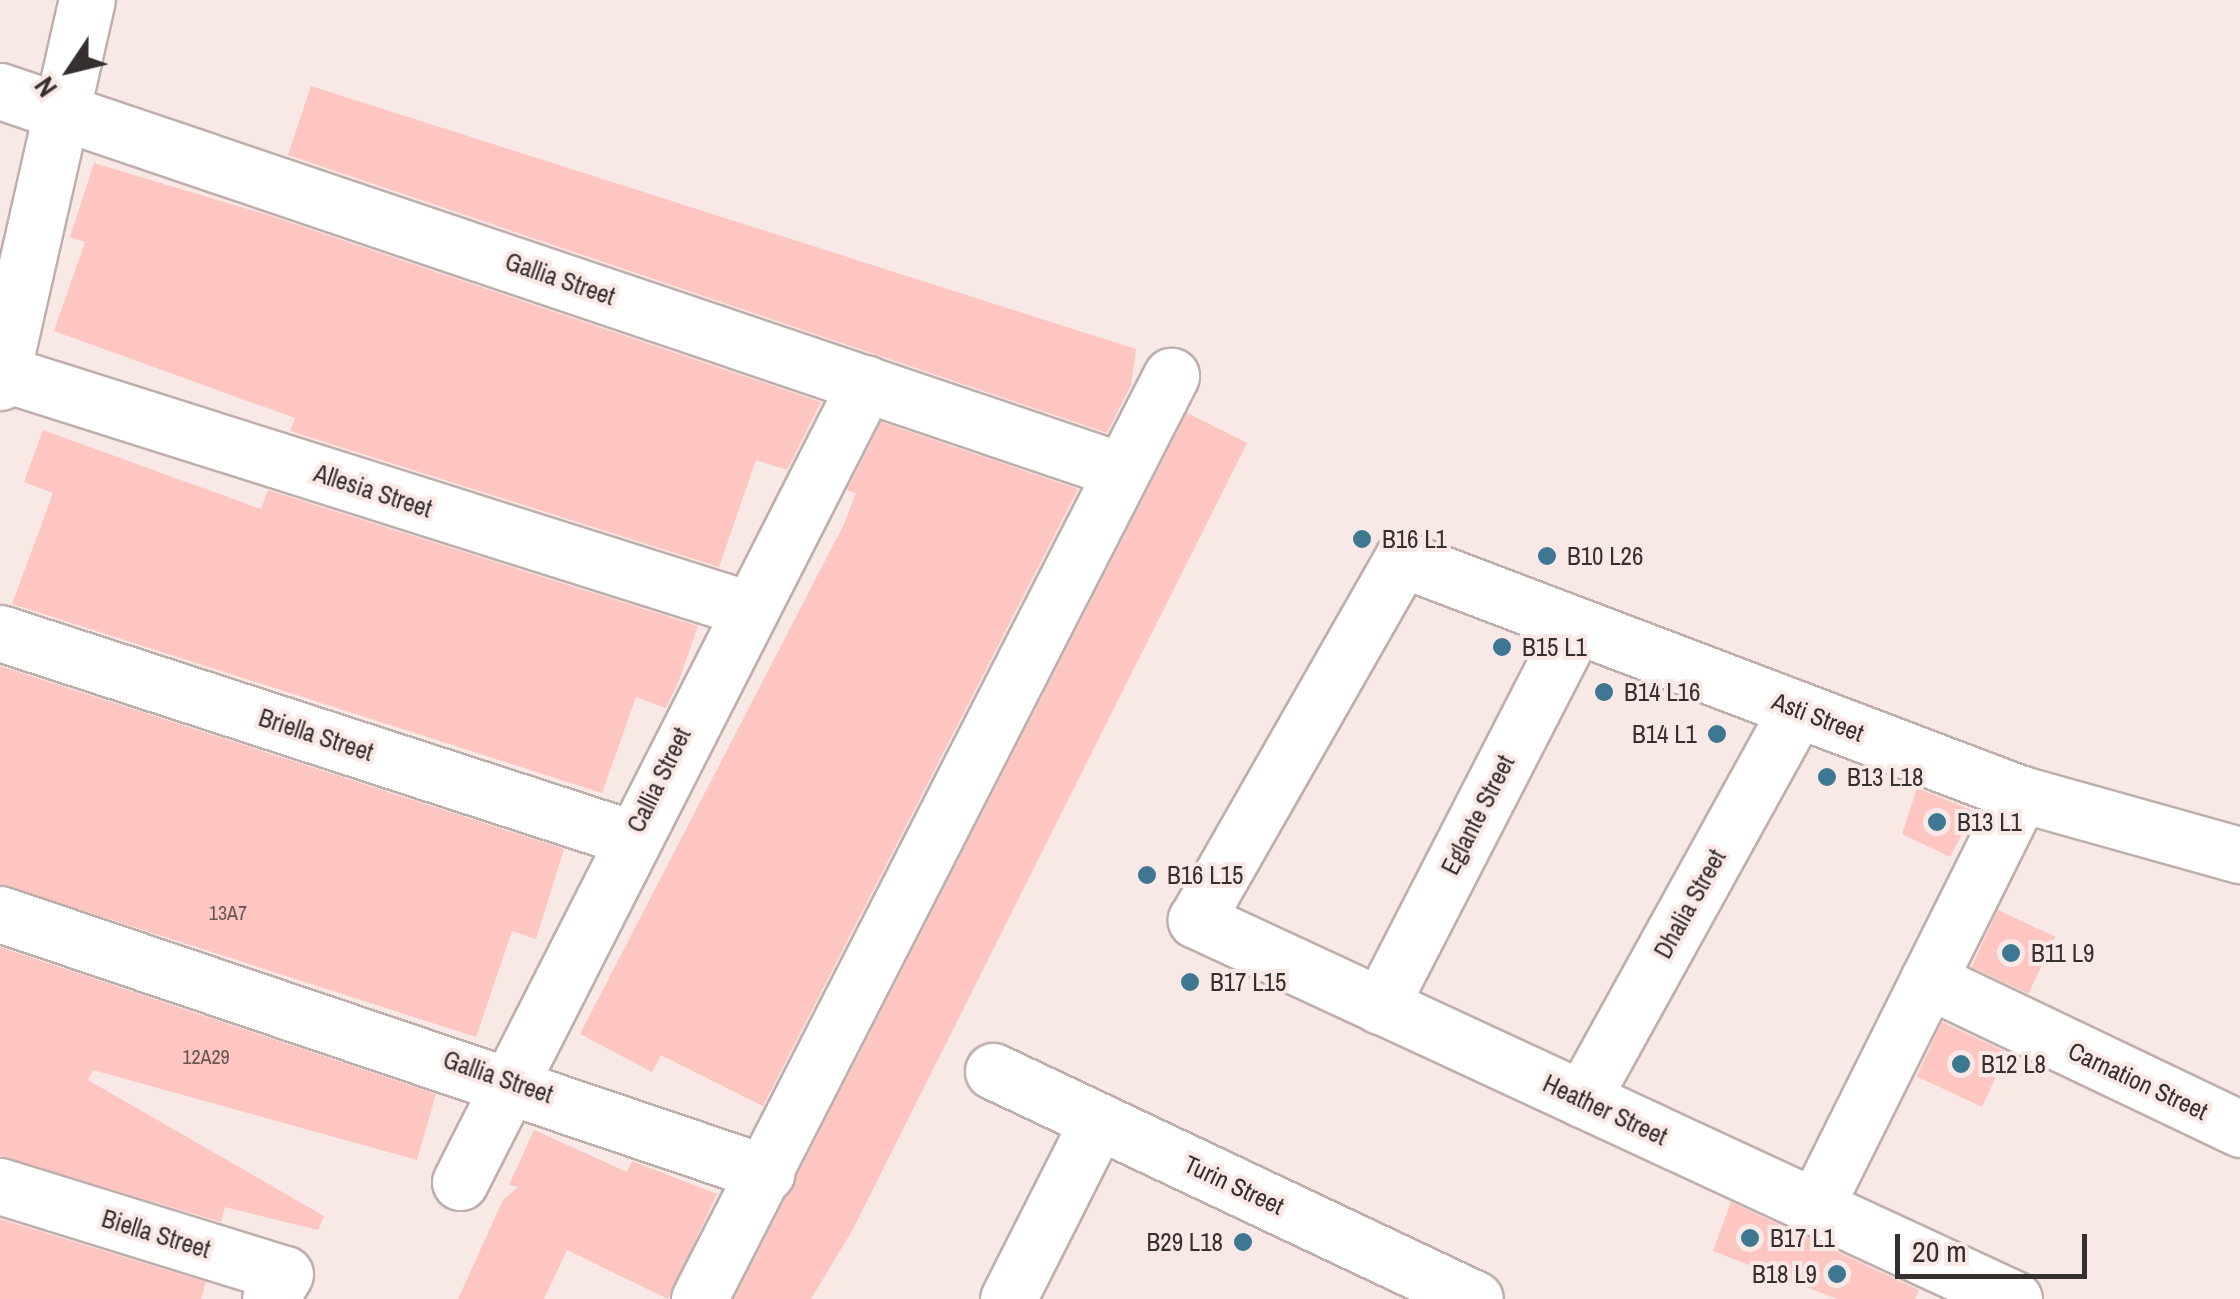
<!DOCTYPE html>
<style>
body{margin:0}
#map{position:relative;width:2240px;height:1299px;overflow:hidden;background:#f8e8e6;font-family:"Archivo Narrow",sans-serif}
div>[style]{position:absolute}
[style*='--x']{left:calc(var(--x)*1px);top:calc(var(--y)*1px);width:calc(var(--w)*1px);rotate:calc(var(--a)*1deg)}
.building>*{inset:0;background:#fdc6c1;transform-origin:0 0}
.roads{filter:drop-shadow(2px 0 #beaeac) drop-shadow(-2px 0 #beaeac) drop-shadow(0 2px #beaeac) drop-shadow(0 -2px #beaeac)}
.minor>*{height:55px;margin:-27.5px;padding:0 27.5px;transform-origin:27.5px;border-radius:27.5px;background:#fff}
.dots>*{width:28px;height:28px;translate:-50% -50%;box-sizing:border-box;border:5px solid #f8e8e6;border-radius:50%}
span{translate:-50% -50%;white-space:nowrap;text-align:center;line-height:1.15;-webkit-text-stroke:8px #f8e8e6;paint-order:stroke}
.number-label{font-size:20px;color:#675553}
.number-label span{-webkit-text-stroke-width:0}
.street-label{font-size:25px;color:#352f2e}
.poi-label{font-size:25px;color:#352f2e}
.left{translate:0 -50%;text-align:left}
.right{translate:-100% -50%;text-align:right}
.north{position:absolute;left:20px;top:20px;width:100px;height:100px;-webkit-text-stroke:8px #f8e8e6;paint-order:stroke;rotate:235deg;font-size:28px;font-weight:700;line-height:40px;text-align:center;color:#352f2e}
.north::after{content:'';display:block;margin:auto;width:35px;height:45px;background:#352f2e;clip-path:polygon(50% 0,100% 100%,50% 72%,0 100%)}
.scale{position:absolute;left:1895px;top:1234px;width:192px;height:45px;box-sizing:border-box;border:5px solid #352f2e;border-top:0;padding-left:12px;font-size:30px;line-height:35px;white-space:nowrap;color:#352f2e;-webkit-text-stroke:8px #f8e8e6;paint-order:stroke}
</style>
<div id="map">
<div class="building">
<div style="clip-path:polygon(311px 86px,1136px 349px,1131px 385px,1107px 433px,288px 155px)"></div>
<div style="clip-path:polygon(94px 163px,268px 215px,821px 402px,787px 470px,756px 460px,719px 567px,290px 431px,295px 418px,54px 331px,85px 242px,70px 237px)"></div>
<div style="clip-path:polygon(1187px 413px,1247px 443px,853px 1229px,811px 1299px,734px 1299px)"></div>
<div style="clip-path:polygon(881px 422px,1078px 489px,763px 1106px,661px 1055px,652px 1072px,580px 1034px,844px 524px,856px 493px,847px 490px)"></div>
<div style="clip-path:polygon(43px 430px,261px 509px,268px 490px,698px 626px,678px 683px,666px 708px,636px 697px,602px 793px,12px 604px,53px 493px,24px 482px)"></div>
<div style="clip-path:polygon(0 666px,564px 849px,536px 939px,512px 931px,476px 1037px,0 884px)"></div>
<div style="clip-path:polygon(1917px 788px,1974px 811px,1950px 857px,1902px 834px)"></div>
<div style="left:1998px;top:910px;width:63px;height:63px;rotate:25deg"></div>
<div style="clip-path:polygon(0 947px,436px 1094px,417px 1160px,93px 1070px,88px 1080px,324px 1216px,318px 1230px,225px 1207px,221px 1222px,0 1156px)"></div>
<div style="left:1942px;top:1022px;width:72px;height:60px;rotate:25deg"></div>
<div style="clip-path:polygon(534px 1130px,627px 1172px,632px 1161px,717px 1194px,668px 1299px,567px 1250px,544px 1299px,458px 1299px,503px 1200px,518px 1187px,509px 1185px)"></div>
<div style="clip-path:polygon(1731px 1202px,1919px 1290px,1915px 1299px,1837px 1299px,1713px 1251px)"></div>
<div style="clip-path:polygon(0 1219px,206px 1282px,201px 1299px,0 1299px)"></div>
</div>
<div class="roads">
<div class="minor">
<div style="--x:0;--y:91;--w:1182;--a:18.7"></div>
<div style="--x:2;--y:373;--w:779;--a:17.55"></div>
<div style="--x:0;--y:382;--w:392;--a:-77.2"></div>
<div style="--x:0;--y:633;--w:663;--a:18"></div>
<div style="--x:0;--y:914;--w:809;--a:18.68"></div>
<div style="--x:1928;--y:980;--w:346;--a:25.5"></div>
<div style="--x:1380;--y:1006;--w:428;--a:-62.8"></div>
<div style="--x:993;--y:1071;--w:533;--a:25.32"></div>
<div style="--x:1582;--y:1099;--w:445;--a:-61.1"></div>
<div style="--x:460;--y:1182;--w:896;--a:-63.06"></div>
<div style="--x:0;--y:1186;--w:298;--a:17.2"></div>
<div style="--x:285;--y:1274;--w:29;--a:121"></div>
<div style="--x:1815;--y:1207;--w:462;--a:-63.5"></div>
<div style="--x:699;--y:1299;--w:1037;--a:-62.92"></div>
<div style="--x:1008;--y:1299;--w:199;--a:-63.2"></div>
<div style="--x:2014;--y:1299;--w:902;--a:-155.14"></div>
<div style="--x:1196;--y:920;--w:416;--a:-60.3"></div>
<div style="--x:1402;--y:559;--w:662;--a:20.79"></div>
<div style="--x:2021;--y:794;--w:227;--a:15.6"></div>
</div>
</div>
<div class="dots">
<div style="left:1362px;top:539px;background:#3e7791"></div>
<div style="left:1547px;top:556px;background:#3e7791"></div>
<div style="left:1502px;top:647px;background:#3e7791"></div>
<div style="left:1604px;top:692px;background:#3e7791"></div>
<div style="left:1717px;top:734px;background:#3e7791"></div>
<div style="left:1827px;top:777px;background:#3e7791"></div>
<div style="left:1937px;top:822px;background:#3e7791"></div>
<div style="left:1147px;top:875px;background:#3e7791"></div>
<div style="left:2011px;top:953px;background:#3e7791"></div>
<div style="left:1190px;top:982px;background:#3e7791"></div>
<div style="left:1961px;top:1064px;background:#3e7791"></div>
<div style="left:1750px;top:1238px;background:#3e7791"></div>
<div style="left:1243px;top:1242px;background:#3e7791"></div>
<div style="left:1837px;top:1274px;background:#3e7791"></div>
</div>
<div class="number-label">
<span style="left:228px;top:912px">13A7</span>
<span style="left:206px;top:1056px">12A29</span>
</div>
<div class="street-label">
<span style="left:560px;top:279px;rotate:19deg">Gallia Street</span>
<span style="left:373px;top:491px;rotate:18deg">Allesia Street</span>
<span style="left:1818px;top:717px;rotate:21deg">Asti Street</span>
<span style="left:316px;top:735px;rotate:18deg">Briella Street</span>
<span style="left:659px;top:780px;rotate:-64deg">Callia Street</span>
<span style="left:1478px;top:815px;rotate:-63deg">Eglante Street</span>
<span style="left:1690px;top:904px;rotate:-61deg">Dhalia Street</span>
<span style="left:498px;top:1077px;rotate:19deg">Gallia Street</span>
<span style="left:2138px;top:1081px;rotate:25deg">Carnation Street</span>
<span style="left:1605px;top:1110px;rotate:25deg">Heather Street</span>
<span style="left:1234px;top:1185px;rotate:25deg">Turin Street</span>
<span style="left:156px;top:1234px;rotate:17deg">Biella Street</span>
</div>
<div class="poi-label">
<span class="left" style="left:1382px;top:539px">B16 L1</span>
<span class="left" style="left:1567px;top:556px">B10 L26</span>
<span class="left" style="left:1522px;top:647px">B15 L1</span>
<span class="left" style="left:1624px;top:692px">B14 L16</span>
<span class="right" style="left:1697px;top:734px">B14 L1</span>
<span class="left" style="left:1847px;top:777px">B13 L18</span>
<span class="left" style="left:1957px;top:822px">B13 L1</span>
<span class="left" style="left:1167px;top:875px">B16 L15</span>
<span class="left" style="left:2031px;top:953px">B11 L9</span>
<span class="left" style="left:1210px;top:982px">B17 L15</span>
<span class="left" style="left:1981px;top:1064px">B12 L8</span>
<span class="left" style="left:1770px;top:1238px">B17 L1</span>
<span class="right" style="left:1223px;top:1242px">B29 L18</span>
<span class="right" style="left:1817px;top:1274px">B18 L9</span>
</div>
<div class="north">N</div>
<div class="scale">20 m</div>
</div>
